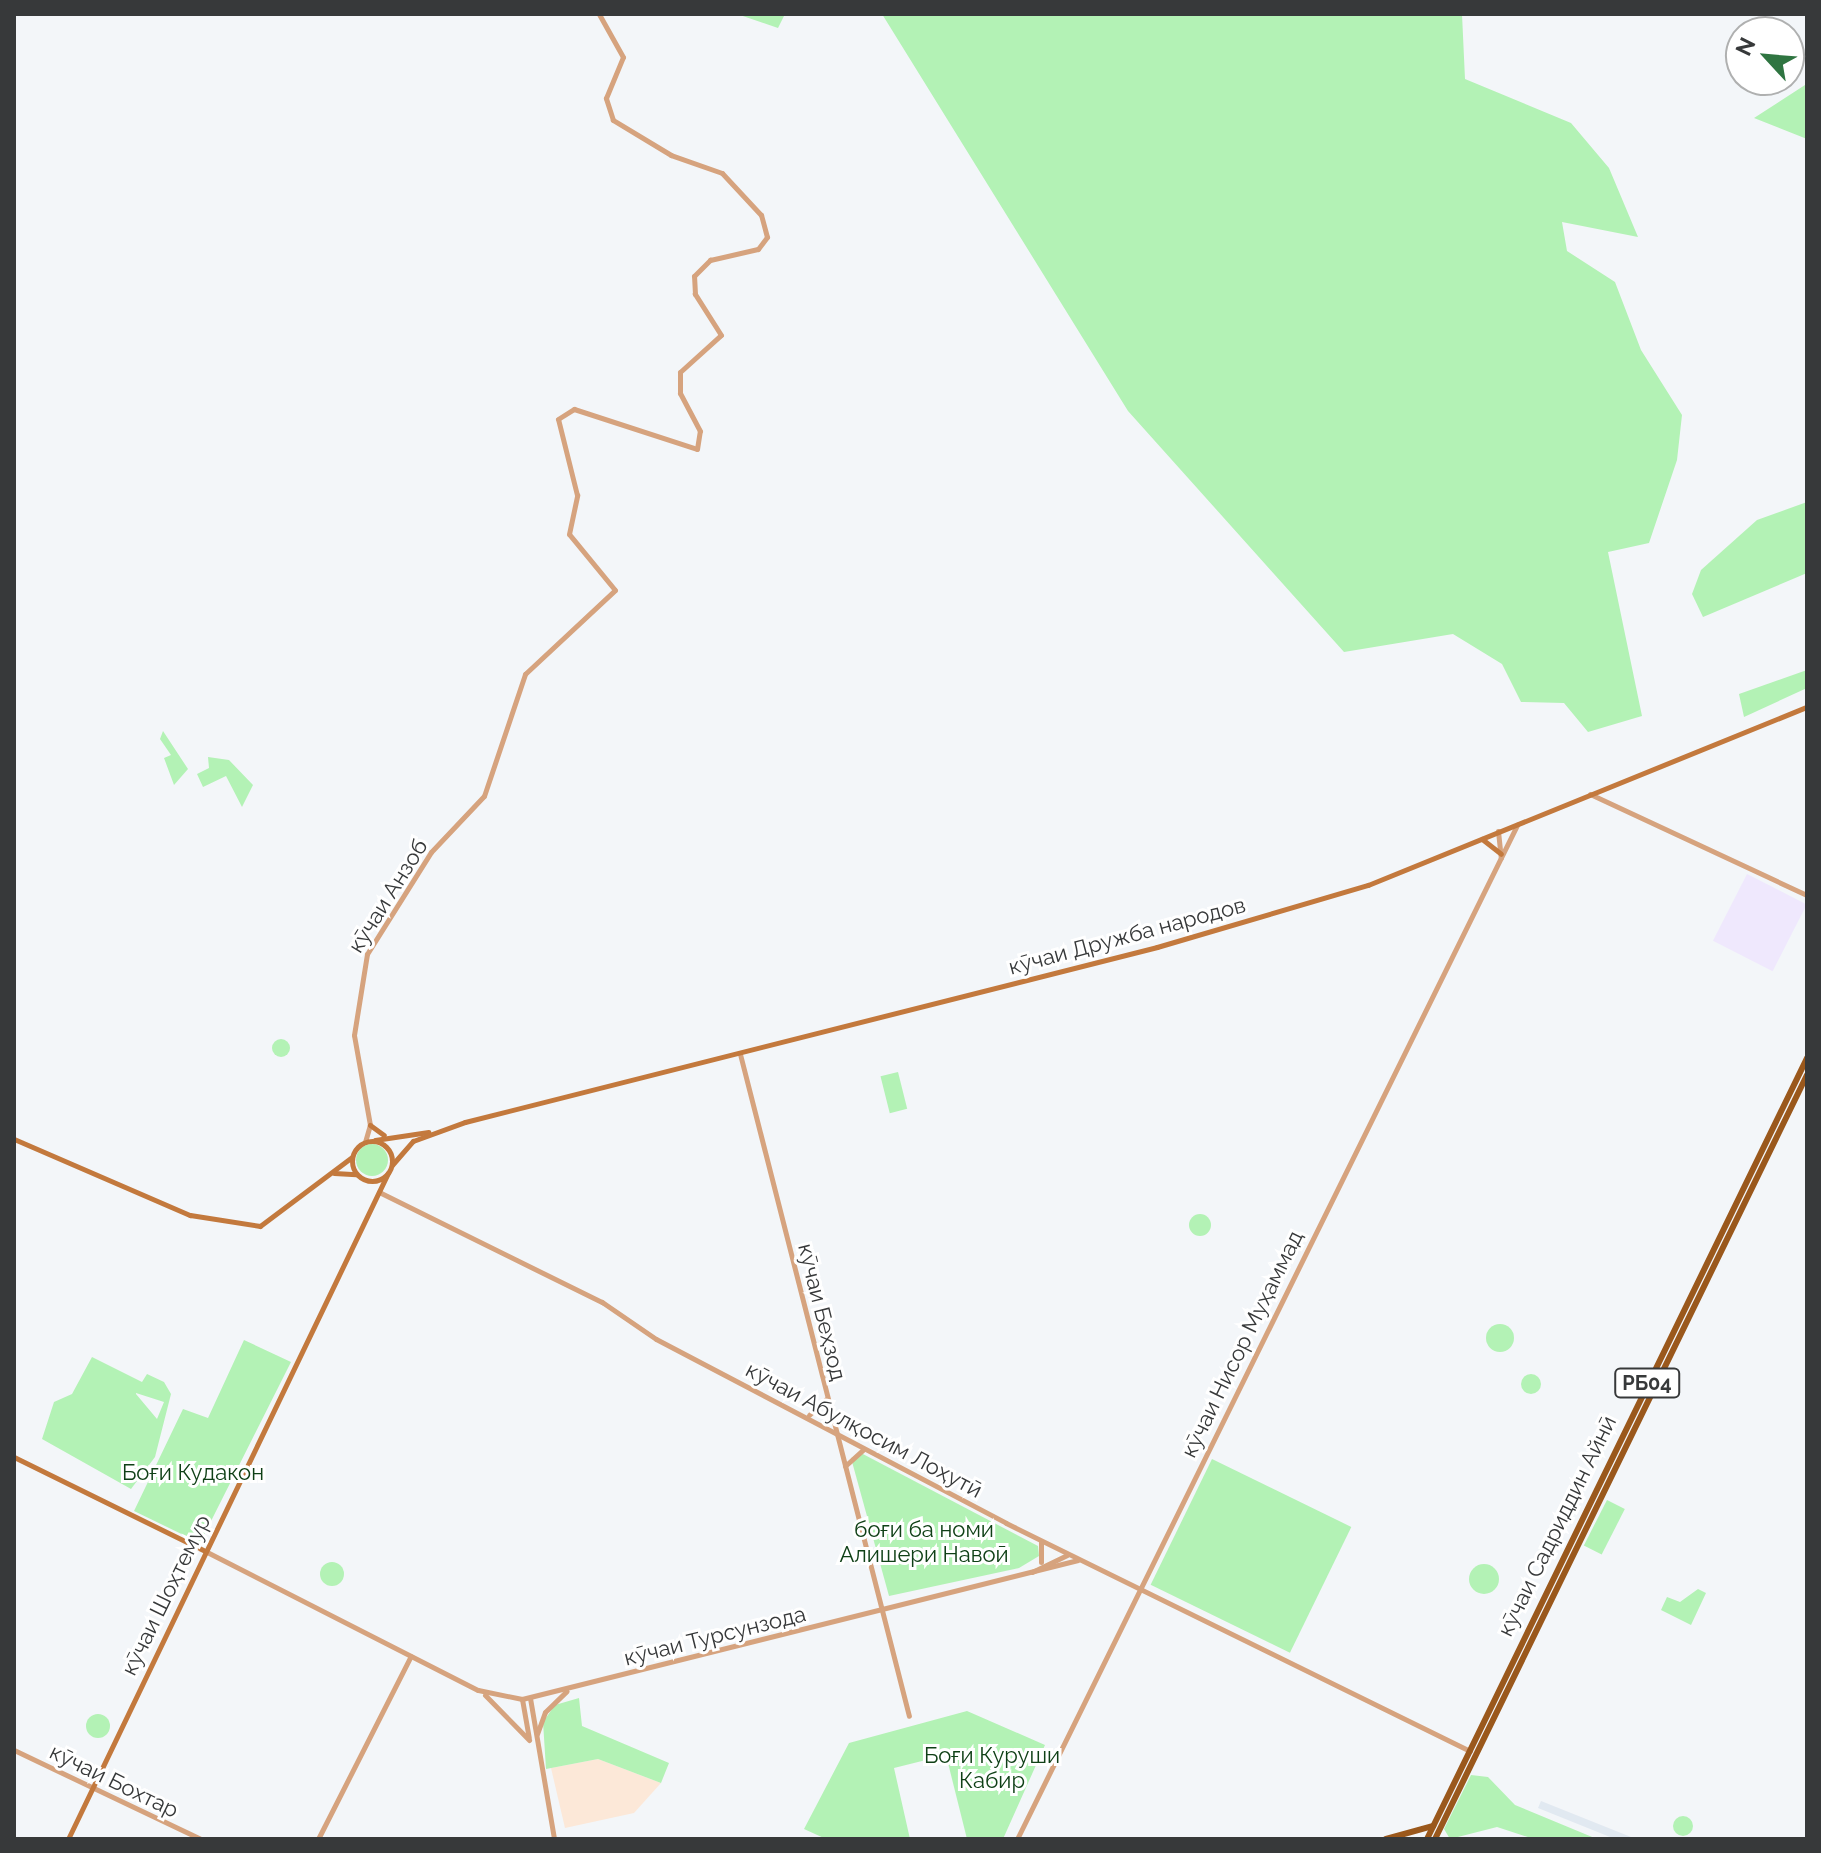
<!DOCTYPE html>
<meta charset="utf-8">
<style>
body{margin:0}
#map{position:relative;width:1821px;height:1853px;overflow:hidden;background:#f3f6f9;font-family:Raleway,sans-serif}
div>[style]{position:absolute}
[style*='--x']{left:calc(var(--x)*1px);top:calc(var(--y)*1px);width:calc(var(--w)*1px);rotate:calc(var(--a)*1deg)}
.built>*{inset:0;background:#e1e9f1}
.education>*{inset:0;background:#efe8fd;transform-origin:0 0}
.medical>*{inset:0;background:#fce8d8}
.green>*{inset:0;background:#b3f2b5;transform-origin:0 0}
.round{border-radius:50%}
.tertiary>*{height:5px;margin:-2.5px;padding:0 2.5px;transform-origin:2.5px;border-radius:2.5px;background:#d6a37e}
.secondary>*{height:5px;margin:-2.5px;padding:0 2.5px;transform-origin:2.5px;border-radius:2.5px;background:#c3793d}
.secondary>.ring{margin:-2.5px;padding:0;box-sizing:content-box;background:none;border:5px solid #c3793d;border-radius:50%}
.trunk>*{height:6px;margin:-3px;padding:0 3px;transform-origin:3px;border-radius:3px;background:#9a581c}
span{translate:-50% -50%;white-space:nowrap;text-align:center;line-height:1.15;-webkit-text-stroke:6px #fff;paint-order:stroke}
.shield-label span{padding:2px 6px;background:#fff;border:2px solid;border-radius:6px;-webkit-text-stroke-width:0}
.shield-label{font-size:20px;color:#37393a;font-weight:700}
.street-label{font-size:22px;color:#37393a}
.park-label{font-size:22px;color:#0f4016}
.frame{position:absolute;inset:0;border:16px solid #37393a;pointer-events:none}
.north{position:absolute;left:1725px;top:16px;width:80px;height:80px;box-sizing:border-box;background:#fff;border:2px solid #afb0b0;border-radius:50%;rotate:296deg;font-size:22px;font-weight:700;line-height:32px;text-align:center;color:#37393a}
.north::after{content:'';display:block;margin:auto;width:28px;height:36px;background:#2f7541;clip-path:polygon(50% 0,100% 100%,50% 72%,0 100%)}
</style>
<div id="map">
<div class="built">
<div style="clip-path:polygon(1541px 1801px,1636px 1839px,1615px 1839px,1538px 1808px)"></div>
</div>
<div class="education">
<div style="left:1747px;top:874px;width:67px;height:75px;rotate:27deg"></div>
</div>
<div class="medical">
<div style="clip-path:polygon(598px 1759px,661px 1783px,634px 1813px,565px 1828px,551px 1768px)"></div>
</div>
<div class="green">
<div style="clip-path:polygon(737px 14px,785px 14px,778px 28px)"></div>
<div style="clip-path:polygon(882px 14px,1462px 14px,1465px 79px,1571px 123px,1609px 168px,1638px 237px,1562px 222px,1567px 251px,1615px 282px,1641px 350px,1682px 415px,1677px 460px,1649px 543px,1608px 552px,1642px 716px,1588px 732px,1564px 703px,1521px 702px,1502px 664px,1453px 634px,1344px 652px,1128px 411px)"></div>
<div style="clip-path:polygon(1807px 80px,1807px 139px,1754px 118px,1805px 85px)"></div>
<div style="clip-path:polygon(1807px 502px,1807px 573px,1703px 617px,1692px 594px,1701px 570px,1757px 520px)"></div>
<div style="clip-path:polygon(1807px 670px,1807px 688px,1744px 717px,1739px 694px)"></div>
<div style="clip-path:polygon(163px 731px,188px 769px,174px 785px,164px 758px,171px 755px,160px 739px)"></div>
<div style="clip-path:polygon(208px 757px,229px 760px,253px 785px,242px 807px,226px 776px,203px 787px,197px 774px,209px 768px)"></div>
<div class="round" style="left:272px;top:1039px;width:18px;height:18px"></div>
<div style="left:898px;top:1072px;width:38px;height:18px;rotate:76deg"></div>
<div class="round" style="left:356px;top:1144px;width:32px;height:32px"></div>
<div class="round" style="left:1189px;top:1214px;width:22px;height:22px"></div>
<div class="round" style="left:1486px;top:1324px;width:28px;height:28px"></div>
<div style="clip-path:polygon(244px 1340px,291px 1362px,200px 1543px,134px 1511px,183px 1409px,208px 1418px)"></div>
<div style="clip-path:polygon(evenodd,92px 1357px,142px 1382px,147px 1374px,164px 1382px,171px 1394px,155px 1457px,131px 1489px,42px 1439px,54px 1402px,72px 1394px,92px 1357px,136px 1393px,164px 1402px,157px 1419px,136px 1394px,136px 1393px)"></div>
<div class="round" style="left:1521px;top:1374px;width:20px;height:20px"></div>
<div style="clip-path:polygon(861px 1453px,1038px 1546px,1039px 1556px,1019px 1568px,889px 1596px,851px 1458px)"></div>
<div style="left:1212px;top:1459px;width:155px;height:140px;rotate:26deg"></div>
<div style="left:1607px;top:1500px;width:20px;height:51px;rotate:27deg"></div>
<div class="round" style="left:320px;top:1562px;width:24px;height:24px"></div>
<div class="round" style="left:1469px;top:1564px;width:30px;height:30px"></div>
<div style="clip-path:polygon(1698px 1589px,1706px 1593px,1691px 1625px,1661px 1610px,1667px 1597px,1680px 1602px)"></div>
<div style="clip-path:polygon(579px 1698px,582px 1726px,669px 1763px,661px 1783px,598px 1759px,546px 1769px,543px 1722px,555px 1705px)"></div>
<div style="clip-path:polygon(967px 1711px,1045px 1745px,1003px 1839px,967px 1839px,946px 1755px,894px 1768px,910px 1839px,826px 1839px,804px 1829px,849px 1743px)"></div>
<div class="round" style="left:86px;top:1714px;width:24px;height:24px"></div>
<div style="clip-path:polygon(1471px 1775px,1488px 1777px,1515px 1805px,1597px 1839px,1534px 1839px,1497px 1827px,1450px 1839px,1444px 1829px)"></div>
<div class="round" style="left:1673px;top:1816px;width:20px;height:20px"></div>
</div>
<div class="tertiary">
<div style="--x:1590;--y:794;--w:239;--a:25"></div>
<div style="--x:1498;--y:831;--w:27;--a:84"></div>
<div style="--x:740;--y:1054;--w:683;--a:75.68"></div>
<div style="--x:365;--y:1142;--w:18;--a:-74"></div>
<div style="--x:370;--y:1125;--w:91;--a:-100.1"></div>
<div style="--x:354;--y:1035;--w:82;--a:-80.9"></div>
<div style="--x:367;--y:954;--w:120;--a:-57.9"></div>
<div style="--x:431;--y:852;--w:77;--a:-46.6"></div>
<div style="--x:484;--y:796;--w:129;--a:-71.4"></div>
<div style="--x:525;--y:674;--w:123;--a:-43"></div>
<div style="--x:615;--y:590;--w:72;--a:-129.4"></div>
<div style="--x:569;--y:534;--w:40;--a:-78"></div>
<div style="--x:577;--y:495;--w:78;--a:-104"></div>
<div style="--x:558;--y:419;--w:19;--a:-32"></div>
<div style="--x:574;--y:409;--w:129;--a:18"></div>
<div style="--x:697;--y:449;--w:18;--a:-81"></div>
<div style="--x:700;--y:431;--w:43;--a:-117.8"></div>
<div style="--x:680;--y:393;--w:21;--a:-90"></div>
<div style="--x:680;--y:372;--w:55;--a:-42.1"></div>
<div style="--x:721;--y:335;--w:49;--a:-122.4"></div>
<div style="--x:695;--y:294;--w:18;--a:-93"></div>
<div style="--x:694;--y:276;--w:23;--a:-45"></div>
<div style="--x:710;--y:260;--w:49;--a:-12.9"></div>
<div style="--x:758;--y:249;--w:15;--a:-53"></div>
<div style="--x:767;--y:237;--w:23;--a:-105"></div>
<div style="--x:761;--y:215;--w:57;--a:-132.9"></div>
<div style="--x:722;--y:173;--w:54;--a:-160.6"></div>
<div style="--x:671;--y:155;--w:68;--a:-148.9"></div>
<div style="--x:613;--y:120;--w:23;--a:-108"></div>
<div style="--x:606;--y:98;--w:44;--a:-67.5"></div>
<div style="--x:623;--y:57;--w:49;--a:-119.2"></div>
<div style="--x:379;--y:1192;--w:249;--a:26.3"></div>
<div style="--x:602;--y:1302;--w:65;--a:34.4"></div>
<div style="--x:656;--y:1339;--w:395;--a:27.7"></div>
<div style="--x:1006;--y:1523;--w:517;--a:26.17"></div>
<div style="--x:809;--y:1415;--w:23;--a:-43"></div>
<div style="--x:845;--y:1466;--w:24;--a:-42"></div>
<div style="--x:1041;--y:1542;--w:20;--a:90"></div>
<div style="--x:205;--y:1551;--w:306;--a:27"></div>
<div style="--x:478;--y:1690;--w:45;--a:11.6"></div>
<div style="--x:522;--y:1699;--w:573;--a:-14.04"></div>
<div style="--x:1032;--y:1572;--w:39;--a:-26"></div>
<div style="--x:485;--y:1695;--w:63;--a:45.6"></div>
<div style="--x:530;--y:1698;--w:143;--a:80.3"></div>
<div style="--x:522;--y:1699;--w:39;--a:80"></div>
<div style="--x:537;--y:1734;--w:23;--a:-70"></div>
<div style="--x:545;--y:1712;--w:30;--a:-44"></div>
<div style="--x:14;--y:1750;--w:207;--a:25.5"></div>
<div style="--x:318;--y:1839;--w:205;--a:-63.1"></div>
<div style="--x:1017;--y:1839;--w:1131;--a:-63.75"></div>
</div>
<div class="secondary">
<div style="--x:1482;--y:839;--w:24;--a:38"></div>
<div style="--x:370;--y:1125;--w:17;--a:36"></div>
<div style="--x:14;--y:1139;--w:192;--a:23.4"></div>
<div style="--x:190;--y:1215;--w:71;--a:8.9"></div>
<div style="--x:260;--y:1226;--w:115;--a:-36.9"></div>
<div style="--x:375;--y:1140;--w:54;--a:-8.6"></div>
<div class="ring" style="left:352px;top:1141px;width:35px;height:35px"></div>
<div style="--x:392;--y:1165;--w:32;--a:-49"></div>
<div style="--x:413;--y:1141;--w:55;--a:-20.1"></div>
<div style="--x:465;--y:1122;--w:714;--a:-14.19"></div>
<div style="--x:1157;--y:947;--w:220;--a:-16.4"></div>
<div style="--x:1368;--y:885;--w:474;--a:-22.1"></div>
<div style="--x:334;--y:1173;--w:22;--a:3"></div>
<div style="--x:14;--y:1457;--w:213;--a:26.2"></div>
<div style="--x:68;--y:1839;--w:739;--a:-64.34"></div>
</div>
<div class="trunk">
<div style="--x:1386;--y:1839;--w:49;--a:-15.5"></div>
<div style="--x:1427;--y:1839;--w:869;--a:-64.05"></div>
<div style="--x:1435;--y:1839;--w:850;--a:-64.04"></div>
</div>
<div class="shield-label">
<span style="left:1647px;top:1383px">РБ04</span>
</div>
<div class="street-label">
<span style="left:388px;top:896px;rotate:-58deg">кӯчаи Анзоб</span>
<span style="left:1127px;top:936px;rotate:-15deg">кӯчаи Дружба народов</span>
<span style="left:822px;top:1312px;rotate:76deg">кӯчаи Беҳзод</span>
<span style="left:1242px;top:1344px;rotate:-64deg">кӯчаи Нисор Муҳаммад</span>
<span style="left:864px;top:1430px;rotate:28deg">кӯчаи Абулқосим Лоҳутӣ</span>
<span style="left:1557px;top:1526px;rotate:-64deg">кӯчаи Садриддин Айнӣ</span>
<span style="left:166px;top:1595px;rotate:-64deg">кӯчаи Шоҳтемур</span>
<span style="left:715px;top:1636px;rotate:-14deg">кӯчаи Турсунзода</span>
<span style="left:114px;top:1781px;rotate:26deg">кӯчаи Бохтар</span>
</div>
<div class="park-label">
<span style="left:193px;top:1473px">Боғи Кудакон</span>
<span style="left:924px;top:1542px">боғи ба номи<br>Алишери Навоӣ</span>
<span style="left:992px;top:1768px">Боғи Куруши<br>Кабир</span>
</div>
<div class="frame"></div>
<div class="north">N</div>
</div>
